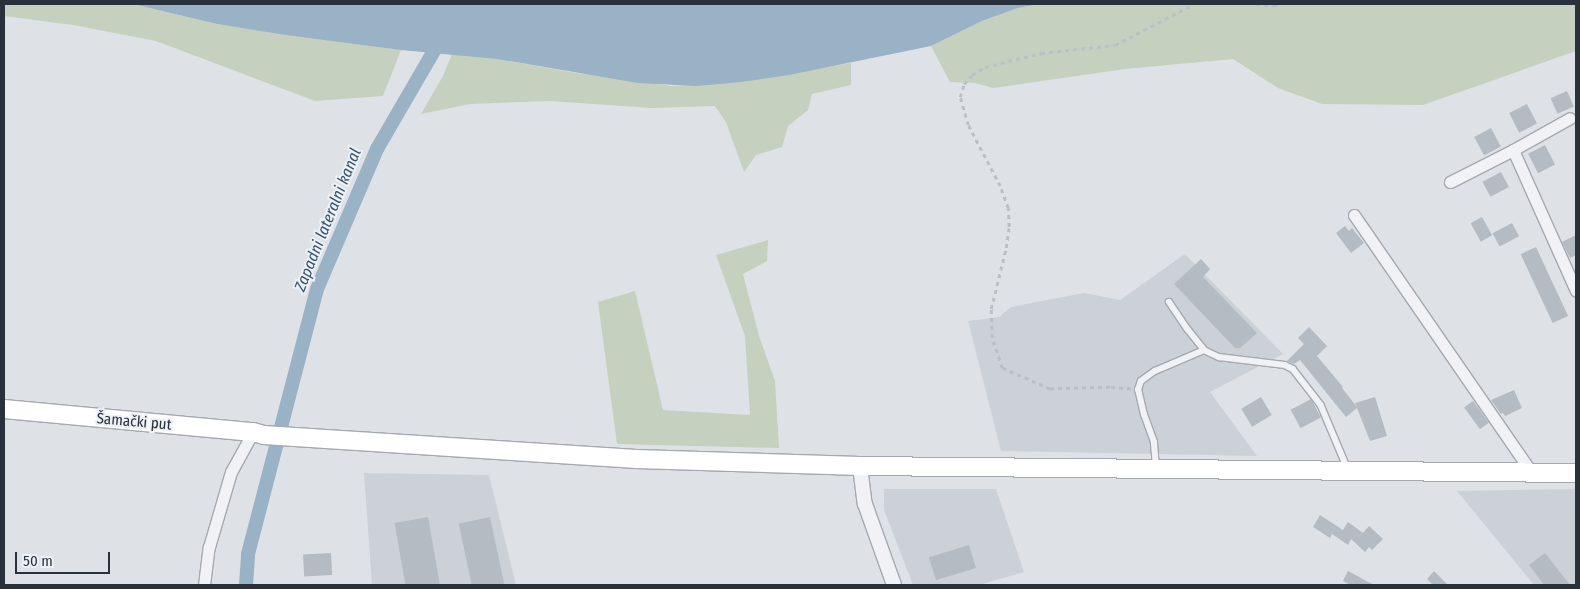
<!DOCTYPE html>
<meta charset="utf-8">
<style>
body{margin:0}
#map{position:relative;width:1580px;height:589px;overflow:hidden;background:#dee2e6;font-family:"Fira Sans Condensed",sans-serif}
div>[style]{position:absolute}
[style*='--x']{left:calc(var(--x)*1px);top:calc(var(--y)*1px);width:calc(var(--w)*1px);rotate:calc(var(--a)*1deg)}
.built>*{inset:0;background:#ccd1d8}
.green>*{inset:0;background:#c5d0bf}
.water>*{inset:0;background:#9ab2c5}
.canal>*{height:14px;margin:-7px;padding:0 7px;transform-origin:7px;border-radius:7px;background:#9ab2c5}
.building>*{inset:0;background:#b5bbc3;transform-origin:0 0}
.path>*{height:2.5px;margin-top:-1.25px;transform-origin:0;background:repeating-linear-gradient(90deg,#bcc0c5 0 4px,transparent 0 8px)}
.roads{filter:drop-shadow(1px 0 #a4a9b0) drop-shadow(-1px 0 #a4a9b0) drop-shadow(0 1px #a4a9b0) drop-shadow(0 -1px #a4a9b0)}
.service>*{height:5.5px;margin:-2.75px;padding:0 2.75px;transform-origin:2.75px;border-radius:2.75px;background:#f0f2f5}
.minor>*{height:11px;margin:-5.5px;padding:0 5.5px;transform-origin:5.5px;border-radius:5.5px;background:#f0f2f5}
.tertiary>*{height:14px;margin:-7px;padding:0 7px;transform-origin:7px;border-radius:7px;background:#f0f2f5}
.primary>*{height:18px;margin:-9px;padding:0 9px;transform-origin:9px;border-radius:9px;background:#fff}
span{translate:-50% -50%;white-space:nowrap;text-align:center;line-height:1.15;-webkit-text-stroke:4px #edf0f4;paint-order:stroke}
.street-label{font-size:15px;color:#28313c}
.water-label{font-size:16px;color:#34526e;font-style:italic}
.frame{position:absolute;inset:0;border:5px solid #28313c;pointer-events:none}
.scale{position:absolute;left:15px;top:552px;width:95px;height:22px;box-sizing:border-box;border:2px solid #28313c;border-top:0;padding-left:6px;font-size:15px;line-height:18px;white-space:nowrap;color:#28313c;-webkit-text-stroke:4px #edf0f4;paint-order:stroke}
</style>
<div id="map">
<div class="built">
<div style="clip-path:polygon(1185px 254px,1283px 354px,1210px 392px,1257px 456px,1001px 451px,968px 321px,999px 317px,1011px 307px,1084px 293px,1120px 300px)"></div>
<div style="clip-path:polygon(364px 473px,489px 475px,516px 585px,372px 585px)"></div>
<div style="clip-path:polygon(884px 489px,996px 489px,1024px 572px,979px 585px,913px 585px,884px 510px)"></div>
<div style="clip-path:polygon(1576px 489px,1576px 585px,1534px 585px,1457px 491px)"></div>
</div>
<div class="green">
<div style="clip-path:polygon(4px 4px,133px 4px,217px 24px,401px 50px,383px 96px,315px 101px,156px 41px,73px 25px,4px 16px)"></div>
<div style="clip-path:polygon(1038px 4px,1576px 4px,1576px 51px,1423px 105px,1322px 104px,1278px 88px,1233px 59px,1125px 69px,993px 88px,975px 83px,950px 82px,931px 46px,982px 21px,1018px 8px)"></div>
<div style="clip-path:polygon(452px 54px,497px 59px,570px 72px,671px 86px,742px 82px,851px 63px,851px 85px,812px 94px,808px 110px,788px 126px,782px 147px,756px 155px,744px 172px,726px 122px,715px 106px,652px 108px,550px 101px,470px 104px,421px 114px,443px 76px)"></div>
<div style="clip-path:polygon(768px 240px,767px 261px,743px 274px,759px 336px,775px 381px,779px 448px,617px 444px,598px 302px,635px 291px,663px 410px,750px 415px,745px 336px,716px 255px)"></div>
</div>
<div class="water">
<div style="clip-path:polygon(133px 4px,1038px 4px,1018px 8px,982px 21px,931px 46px,789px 75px,742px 82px,696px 86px,638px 83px,497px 59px,401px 50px,286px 35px,217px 24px)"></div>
</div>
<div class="canal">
<div style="--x:246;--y:585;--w:31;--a:-86"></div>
<div style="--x:248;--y:554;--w:274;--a:-75.4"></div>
<div style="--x:317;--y:289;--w:152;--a:-66.8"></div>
<div style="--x:377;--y:149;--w:129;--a:-59.9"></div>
</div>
<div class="building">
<div style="left:1567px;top:91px;width:17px;height:18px;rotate:66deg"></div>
<div style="left:1527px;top:104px;width:22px;height:20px;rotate:63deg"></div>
<div style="left:1491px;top:128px;width:21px;height:19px;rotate:62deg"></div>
<div style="left:1545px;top:145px;width:22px;height:19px;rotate:63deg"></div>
<div style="left:1501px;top:172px;width:17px;height:21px;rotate:62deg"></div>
<div style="left:1482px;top:217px;width:21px;height:13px;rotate:61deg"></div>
<div style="left:1512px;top:223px;width:15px;height:22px;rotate:62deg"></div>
<div style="clip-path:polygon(1345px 226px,1349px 231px,1352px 228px,1364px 243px,1351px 253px,1336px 233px)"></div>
<div style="clip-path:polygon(1576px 235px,1576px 255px,1570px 258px,1562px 242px)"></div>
<div style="left:1536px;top:247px;width:76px;height:17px;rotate:65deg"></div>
<div style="clip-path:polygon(1201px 259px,1210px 269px,1203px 277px,1257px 333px,1240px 348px,1235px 348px,1174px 284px)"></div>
<div style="clip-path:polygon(1309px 327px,1327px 346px,1317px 356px,1343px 387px,1342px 388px,1357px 407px,1355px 403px,1375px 397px,1387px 436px,1370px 441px,1357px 408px,1346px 417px,1300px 360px,1294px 364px,1287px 361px,1304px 344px,1298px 338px)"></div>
<div style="clip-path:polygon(1514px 390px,1522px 408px,1505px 416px,1503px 413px,1501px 414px,1491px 400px)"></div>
<div style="left:1261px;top:397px;width:21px;height:23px;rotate:59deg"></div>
<div style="left:1311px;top:399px;width:21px;height:23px;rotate:62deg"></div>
<div style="left:1473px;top:401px;width:27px;height:11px;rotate:54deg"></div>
<div style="clip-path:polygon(1320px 515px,1343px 530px,1348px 522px,1363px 533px,1369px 526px,1383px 539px,1372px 550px,1369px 547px,1365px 552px,1351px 539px,1348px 545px,1332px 534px,1330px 538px,1313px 527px)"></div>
<div style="left:428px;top:517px;width:69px;height:34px;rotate:80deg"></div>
<div style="left:490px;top:517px;width:70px;height:32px;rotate:78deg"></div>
<div style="left:969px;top:545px;width:24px;height:42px;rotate:73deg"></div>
<div style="left:331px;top:553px;width:22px;height:28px;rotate:87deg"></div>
<div style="clip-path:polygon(1545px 553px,1570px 585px,1544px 585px,1529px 565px)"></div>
<div style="clip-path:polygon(1348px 571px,1374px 585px,1350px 585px,1343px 581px)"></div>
<div style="clip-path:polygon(1434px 571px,1448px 585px,1433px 585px,1427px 579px)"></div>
</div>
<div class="path">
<div style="--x:1256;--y:4;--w:17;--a:7"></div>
<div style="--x:1273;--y:6;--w:6;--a:-18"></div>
<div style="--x:1131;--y:389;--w:21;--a:-175"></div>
<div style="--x:1110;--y:387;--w:60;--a:178.1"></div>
<div style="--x:1050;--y:389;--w:52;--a:-156.4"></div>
<div style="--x:1002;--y:368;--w:32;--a:-108"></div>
<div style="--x:992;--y:338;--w:29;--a:-92"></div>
<div style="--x:991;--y:309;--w:63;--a:-76.2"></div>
<div style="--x:1006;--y:248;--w:21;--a:-82"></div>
<div style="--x:1009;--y:227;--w:19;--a:-93"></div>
<div style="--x:1008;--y:208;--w:23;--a:-110"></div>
<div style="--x:1000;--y:186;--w:69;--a:-117.7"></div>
<div style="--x:968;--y:125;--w:29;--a:-106"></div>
<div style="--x:960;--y:97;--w:14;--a:-73"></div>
<div style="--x:964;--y:84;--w:12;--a:-48"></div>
<div style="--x:972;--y:75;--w:15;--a:-32"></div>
<div style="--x:985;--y:67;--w:58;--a:-14"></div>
<div style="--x:1041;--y:53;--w:74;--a:-6.2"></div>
<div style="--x:1115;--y:45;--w:89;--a:-27.4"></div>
</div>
<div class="roads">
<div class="service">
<div style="--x:1204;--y:350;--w:17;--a:25"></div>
<div style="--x:1219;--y:357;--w:66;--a:6.9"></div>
<div style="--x:1285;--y:365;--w:9;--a:27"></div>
<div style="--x:1293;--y:369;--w:46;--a:52.1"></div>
<div style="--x:1321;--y:405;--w:67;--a:67.2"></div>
<div style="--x:1156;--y:467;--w:25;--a:-95"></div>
<div style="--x:1154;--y:442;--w:29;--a:-110"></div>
<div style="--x:1144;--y:415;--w:26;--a:-103"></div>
<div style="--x:1138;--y:390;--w:9;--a:-72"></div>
<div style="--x:1141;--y:381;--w:17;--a:-36"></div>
<div style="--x:1155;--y:371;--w:53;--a:-23.2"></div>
<div style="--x:1204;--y:350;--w:27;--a:-129"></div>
<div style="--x:1187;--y:329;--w:32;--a:-124"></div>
</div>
<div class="minor">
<div style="--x:1513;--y:150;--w:154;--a:65.9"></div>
<div style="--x:1450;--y:182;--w:71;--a:-26.9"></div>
<div style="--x:1513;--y:150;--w:65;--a:-29.3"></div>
<div style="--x:1354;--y:215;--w:315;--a:55.4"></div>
<div style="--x:204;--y:585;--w:38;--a:-83"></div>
<div style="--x:209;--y:547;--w:78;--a:-73.7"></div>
<div style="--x:231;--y:472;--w:46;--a:-61.2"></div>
</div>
<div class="tertiary">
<div style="--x:860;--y:466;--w:38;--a:83"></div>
<div style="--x:865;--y:504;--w:86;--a:70.3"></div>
</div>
<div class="primary">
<div style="--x:4;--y:409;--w:250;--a:5.3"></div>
<div style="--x:253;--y:432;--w:11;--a:15"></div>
<div style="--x:264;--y:435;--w:373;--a:3.7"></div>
<div style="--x:636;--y:459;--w:224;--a:1.8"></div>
<div style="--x:860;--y:466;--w:716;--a:0.56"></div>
</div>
</div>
<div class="street-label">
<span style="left:134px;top:422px;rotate:5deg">Šamački put</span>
</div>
<div class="water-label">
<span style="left:328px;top:220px;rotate:-68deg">Zapadni lateralni kanal</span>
</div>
<div class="frame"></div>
<div class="scale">50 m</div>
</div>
